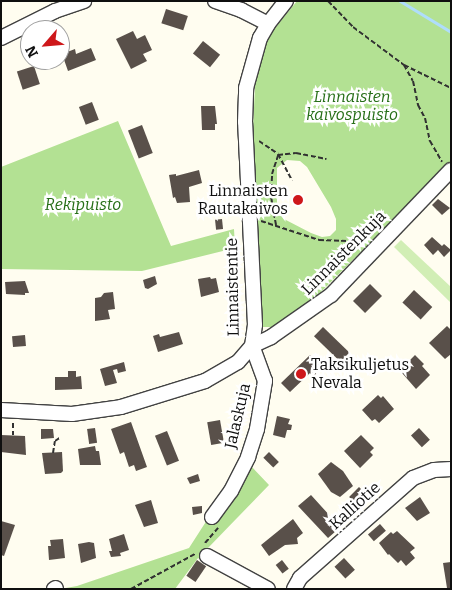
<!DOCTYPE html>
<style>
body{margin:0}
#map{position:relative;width:452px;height:590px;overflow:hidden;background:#fffdf0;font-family:Bitter,serif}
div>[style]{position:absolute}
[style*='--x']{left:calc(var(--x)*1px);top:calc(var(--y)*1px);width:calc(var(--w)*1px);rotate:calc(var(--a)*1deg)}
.green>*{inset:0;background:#d1eeb5}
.forest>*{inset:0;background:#b3e193}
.stream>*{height:3px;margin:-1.5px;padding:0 1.5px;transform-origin:1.5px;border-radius:1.5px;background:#afddfc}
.building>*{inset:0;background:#59504a;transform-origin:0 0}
.path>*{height:2px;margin-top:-1px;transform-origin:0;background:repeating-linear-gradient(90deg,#313131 0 5px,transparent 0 7.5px)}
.roads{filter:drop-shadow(1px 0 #424242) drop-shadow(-1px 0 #424242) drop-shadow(0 1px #424242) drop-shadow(0 -1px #424242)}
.minor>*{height:14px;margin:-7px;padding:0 7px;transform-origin:7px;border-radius:7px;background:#fff}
.dots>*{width:14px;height:14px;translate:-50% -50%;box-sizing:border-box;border:2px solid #fff;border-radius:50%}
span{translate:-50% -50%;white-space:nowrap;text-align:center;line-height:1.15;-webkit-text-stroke:5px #fff;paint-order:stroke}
.park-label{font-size:16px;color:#266e17;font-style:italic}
.poi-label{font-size:16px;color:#0f0f0f}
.right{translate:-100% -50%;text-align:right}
.left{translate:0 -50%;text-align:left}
.street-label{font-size:16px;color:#0f0f0f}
.frame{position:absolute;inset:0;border:2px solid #0f0f0f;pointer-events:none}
.north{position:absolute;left:20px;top:20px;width:50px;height:50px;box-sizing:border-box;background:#fff;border:1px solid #9f9f9f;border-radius:50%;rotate:243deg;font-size:14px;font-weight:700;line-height:20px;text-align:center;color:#0f0f0f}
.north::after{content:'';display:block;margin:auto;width:18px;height:22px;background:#ce171a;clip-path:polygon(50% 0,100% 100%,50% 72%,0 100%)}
</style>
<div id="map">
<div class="green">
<div style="clip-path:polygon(401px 240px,451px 287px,451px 303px,394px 247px)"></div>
</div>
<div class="forest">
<div style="clip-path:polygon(evenodd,297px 1px,451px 1px,451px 161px,315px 298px,275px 327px,262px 327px,253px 129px,256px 65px,270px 34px,297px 1px,287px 160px,300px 161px,307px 167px,331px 207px,336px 219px,336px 230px,330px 236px,322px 237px,311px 233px,284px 219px,280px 214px,277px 205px,277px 168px,287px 160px)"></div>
<div style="clip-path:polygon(118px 121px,171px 246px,234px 229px,235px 248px,142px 271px,1px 269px,1px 167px)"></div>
<div style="clip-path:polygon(251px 466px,269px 485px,207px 549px,230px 562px,223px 573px,198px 558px,175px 589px,60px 589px,77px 586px,189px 548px,207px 520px,235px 492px)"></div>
</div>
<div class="stream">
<div style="--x:400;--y:1;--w:60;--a:31.3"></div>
</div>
<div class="building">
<div style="left:166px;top:9px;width:23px;height:15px;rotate:18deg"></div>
<div style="clip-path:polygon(133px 31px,137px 39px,145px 35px,152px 50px,143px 54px,147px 61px,131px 69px,116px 39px)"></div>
<div style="left:203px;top:41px;width:22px;height:16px;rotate:39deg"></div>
<div style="clip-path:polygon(91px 48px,96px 60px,68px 71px,62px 54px,75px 49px,76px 54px)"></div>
<div style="left:34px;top:66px;width:19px;height:18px;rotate:72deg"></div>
<div style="left:92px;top:102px;width:19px;height:14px;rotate:69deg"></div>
<div style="clip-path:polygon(201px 106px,215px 106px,217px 124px,215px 124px,215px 130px,202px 130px)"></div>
<div style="left:142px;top:125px;width:30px;height:15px;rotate:69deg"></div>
<div style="clip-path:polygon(199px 170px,202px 183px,189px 187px,190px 202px,177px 203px,175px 197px,173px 198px,169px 175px,176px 174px,176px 176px)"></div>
<div style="clip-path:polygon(438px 199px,450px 208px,442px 215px,432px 205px)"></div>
<div style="left:222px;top:219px;width:10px;height:7px;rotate:84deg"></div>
<div style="clip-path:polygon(432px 237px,442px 246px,444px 244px,451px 250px,444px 257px,438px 250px,433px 255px,424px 245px)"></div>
<div style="clip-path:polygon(155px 276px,157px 284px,148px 289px,145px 288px,143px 280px)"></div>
<div style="clip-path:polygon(210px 277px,211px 279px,216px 278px,219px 292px,201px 297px,198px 279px)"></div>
<div style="clip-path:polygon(25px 281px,29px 293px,25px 293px,25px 295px,6px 294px,5px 282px)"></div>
<div style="left:370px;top:284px;width:17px;height:24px;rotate:45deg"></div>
<div style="left:414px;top:290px;width:25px;height:17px;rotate:43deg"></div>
<div style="clip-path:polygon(113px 292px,115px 309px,108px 310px,110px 319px,95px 321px,95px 298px,101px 297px,104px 293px)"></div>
<div style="clip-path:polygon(447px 326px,451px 330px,451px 354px,445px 359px,429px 343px)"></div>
<div style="left:323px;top:327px;width:37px;height:13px;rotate:44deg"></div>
<div style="clip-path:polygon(179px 332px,183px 344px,158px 352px,153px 336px,159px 334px,160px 337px)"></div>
<div style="left:25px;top:335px;width:11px;height:13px;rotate:85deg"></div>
<div style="clip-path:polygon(310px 355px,322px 368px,313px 377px,310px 373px,290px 392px,281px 383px)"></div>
<div style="clip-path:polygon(415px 355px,424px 364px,422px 366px,430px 375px,416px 389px,402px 373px,409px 367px,406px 364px)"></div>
<div style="clip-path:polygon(124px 362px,126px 371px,118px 373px,117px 369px,113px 370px,117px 383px,105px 386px,100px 369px)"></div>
<div style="clip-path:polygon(68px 371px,76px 371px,76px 377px,81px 376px,82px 389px,55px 390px,55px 377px,68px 377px)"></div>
<div style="clip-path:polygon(378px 395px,381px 398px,383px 396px,394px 409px,379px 423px,375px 419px,372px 421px,362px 410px)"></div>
<div style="clip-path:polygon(277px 416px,290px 419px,288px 424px,292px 425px,291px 430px,287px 430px,285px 438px,273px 435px)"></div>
<div style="left:220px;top:420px;width:23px;height:13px;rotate:80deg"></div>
<div style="clip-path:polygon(131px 422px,147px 467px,136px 471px,134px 465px,129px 467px,124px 452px,120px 454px,111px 429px)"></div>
<div style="left:95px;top:428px;width:15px;height:8px;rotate:82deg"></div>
<div style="left:419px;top:428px;width:16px;height:11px;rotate:47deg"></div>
<div style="clip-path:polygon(41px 429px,53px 429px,54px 438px,41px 439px)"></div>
<div style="left:167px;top:431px;width:32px;height:13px;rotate:68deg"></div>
<div style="clip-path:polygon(1px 435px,25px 436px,26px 455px,1px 452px)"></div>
<div style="clip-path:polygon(361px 435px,374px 448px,370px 452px,373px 455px,360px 468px,344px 451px)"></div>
<div style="clip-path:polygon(95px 446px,96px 451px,99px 451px,101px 465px,80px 465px,78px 449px)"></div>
<div style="clip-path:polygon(62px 452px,63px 471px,61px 473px,45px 474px,42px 453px)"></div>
<div style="left:269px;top:452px;width:14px;height:8px;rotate:45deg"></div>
<div style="clip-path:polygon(331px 462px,343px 471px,353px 486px,340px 497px,331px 492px,318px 474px)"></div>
<div style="clip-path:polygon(198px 474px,200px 481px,190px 484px,187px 478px)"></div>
<div style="left:359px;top:487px;width:14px;height:14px;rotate:45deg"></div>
<div style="clip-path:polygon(311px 495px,331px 517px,327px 521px,336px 531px,328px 538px,298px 506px)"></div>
<div style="clip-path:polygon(420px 497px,430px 513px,417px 521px,405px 508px)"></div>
<div style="clip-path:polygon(151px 500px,158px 523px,144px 527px,135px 505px)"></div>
<div style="clip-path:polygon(202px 506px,202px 513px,193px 515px,192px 507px)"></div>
<div style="clip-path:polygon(293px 519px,303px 533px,297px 538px,298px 544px,285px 545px,269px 556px,261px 545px)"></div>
<div style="clip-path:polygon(1px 521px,15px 525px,4px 556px,1px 555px)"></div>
<div style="left:380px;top:524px;width:9px;height:16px;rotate:49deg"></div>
<div style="clip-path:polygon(397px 531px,415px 548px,410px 552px,415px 558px,406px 566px,401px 560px,398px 563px,389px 554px,388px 555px,379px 543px,391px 532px,393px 534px)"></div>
<div style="clip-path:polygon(124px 534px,129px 550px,120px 553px,121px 556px,111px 557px,109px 551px,112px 551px,109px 539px)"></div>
<div style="clip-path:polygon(63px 539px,65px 558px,49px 560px,48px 546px,51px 546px,50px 540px)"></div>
<div style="clip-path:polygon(89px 542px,94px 543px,96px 558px,81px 563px,78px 544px)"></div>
<div style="left:344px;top:558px;width:16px;height:13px;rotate:47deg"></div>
<div style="left:197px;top:560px;width:11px;height:19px;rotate:34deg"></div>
<div style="left:282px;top:560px;width:11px;height:8px;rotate:52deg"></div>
<div style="clip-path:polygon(451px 562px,451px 588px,447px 588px,443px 563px)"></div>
</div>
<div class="path">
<div style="--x:328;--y:1;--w:36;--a:46"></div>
<div style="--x:353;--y:27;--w:64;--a:36.7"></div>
<div style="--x:404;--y:65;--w:52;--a:26.1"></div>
<div style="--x:404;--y:65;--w:18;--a:61"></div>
<div style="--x:413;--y:81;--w:25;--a:78"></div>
<div style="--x:418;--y:105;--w:15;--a:62"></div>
<div style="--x:425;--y:118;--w:24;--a:78"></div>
<div style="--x:430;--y:141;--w:24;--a:60"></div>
<div style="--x:259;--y:141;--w:23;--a:34"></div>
<div style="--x:278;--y:154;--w:30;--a:62"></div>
<div style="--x:261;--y:221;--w:61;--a:18.1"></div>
<div style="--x:319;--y:240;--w:29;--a:2"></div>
<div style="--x:348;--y:241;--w:16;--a:15"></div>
<div style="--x:276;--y:225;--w:29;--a:-100"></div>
<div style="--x:271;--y:196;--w:22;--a:-87"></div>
<div style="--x:272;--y:174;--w:20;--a:-72"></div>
<div style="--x:278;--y:155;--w:18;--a:-6"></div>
<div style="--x:296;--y:153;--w:31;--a:11"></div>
<div style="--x:13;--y:423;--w:12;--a:90"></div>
<div style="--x:53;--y:453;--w:12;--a:-81"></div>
<div style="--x:55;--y:441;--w:7;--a:-34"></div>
<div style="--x:205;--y:543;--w:20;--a:-49"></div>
<div style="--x:131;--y:589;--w:73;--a:-28.7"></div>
</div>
<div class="roads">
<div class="minor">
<div style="--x:215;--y:1;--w:28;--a:19"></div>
<div style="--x:241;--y:10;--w:30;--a:27"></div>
<div style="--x:1;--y:38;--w:60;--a:-26.6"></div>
<div style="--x:55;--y:11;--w:31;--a:-19"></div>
<div style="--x:1;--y:410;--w:71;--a:3.2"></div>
<div style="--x:72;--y:414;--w:49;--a:-8.1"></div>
<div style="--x:121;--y:407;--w:88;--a:-17.2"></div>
<div style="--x:205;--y:381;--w:38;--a:-30"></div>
<div style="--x:238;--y:362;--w:21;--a:-49"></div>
<div style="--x:252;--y:346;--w:21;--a:-82"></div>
<div style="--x:255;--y:325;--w:203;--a:-92.8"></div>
<div style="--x:245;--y:122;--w:34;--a:-88"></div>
<div style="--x:246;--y:88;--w:52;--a:-74.4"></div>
<div style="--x:260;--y:38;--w:16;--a:-60"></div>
<div style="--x:268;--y:24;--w:29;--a:-52"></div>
<div style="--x:212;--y:517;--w:32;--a:-54"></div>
<div style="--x:231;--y:491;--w:38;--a:-63"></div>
<div style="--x:248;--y:457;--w:29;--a:-72"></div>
<div style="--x:257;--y:429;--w:49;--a:-80.5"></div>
<div style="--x:265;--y:381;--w:37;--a:-110"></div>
<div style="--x:252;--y:346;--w:21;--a:-25"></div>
<div style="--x:271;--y:337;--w:73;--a:-35"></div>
<div style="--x:331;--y:295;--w:173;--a:-46.2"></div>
<div style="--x:207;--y:556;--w:69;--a:28.4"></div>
<div style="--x:54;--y:589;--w:2;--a:-27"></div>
<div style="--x:294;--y:589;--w:13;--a:-61"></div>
<div style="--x:300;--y:578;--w:151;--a:-41.5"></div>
<div style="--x:413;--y:478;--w:22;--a:-21"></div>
<div style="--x:434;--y:470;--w:17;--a:-3"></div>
</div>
</div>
<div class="dots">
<div style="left:298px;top:200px;background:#ce171a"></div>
<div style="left:301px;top:374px;background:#ce171a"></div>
</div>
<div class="park-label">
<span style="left:352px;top:106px">Linnaisten<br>kaivospuisto</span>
<span style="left:83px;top:205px">Rekipuisto</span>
</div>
<div class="poi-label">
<span class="right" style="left:288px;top:200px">Linnaisten<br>Rautakaivos</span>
<span class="left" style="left:311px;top:374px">Taksikuljetus<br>Nevala</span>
</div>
<div class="street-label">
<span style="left:344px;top:253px;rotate:-45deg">Linnaistenkuja</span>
<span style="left:233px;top:287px;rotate:-91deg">Linnaistentie</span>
<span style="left:238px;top:416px;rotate:-77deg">Jalaskuja</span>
<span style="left:355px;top:506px;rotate:-42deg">Kalliotie</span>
</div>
<div class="frame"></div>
<div class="north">N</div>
</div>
